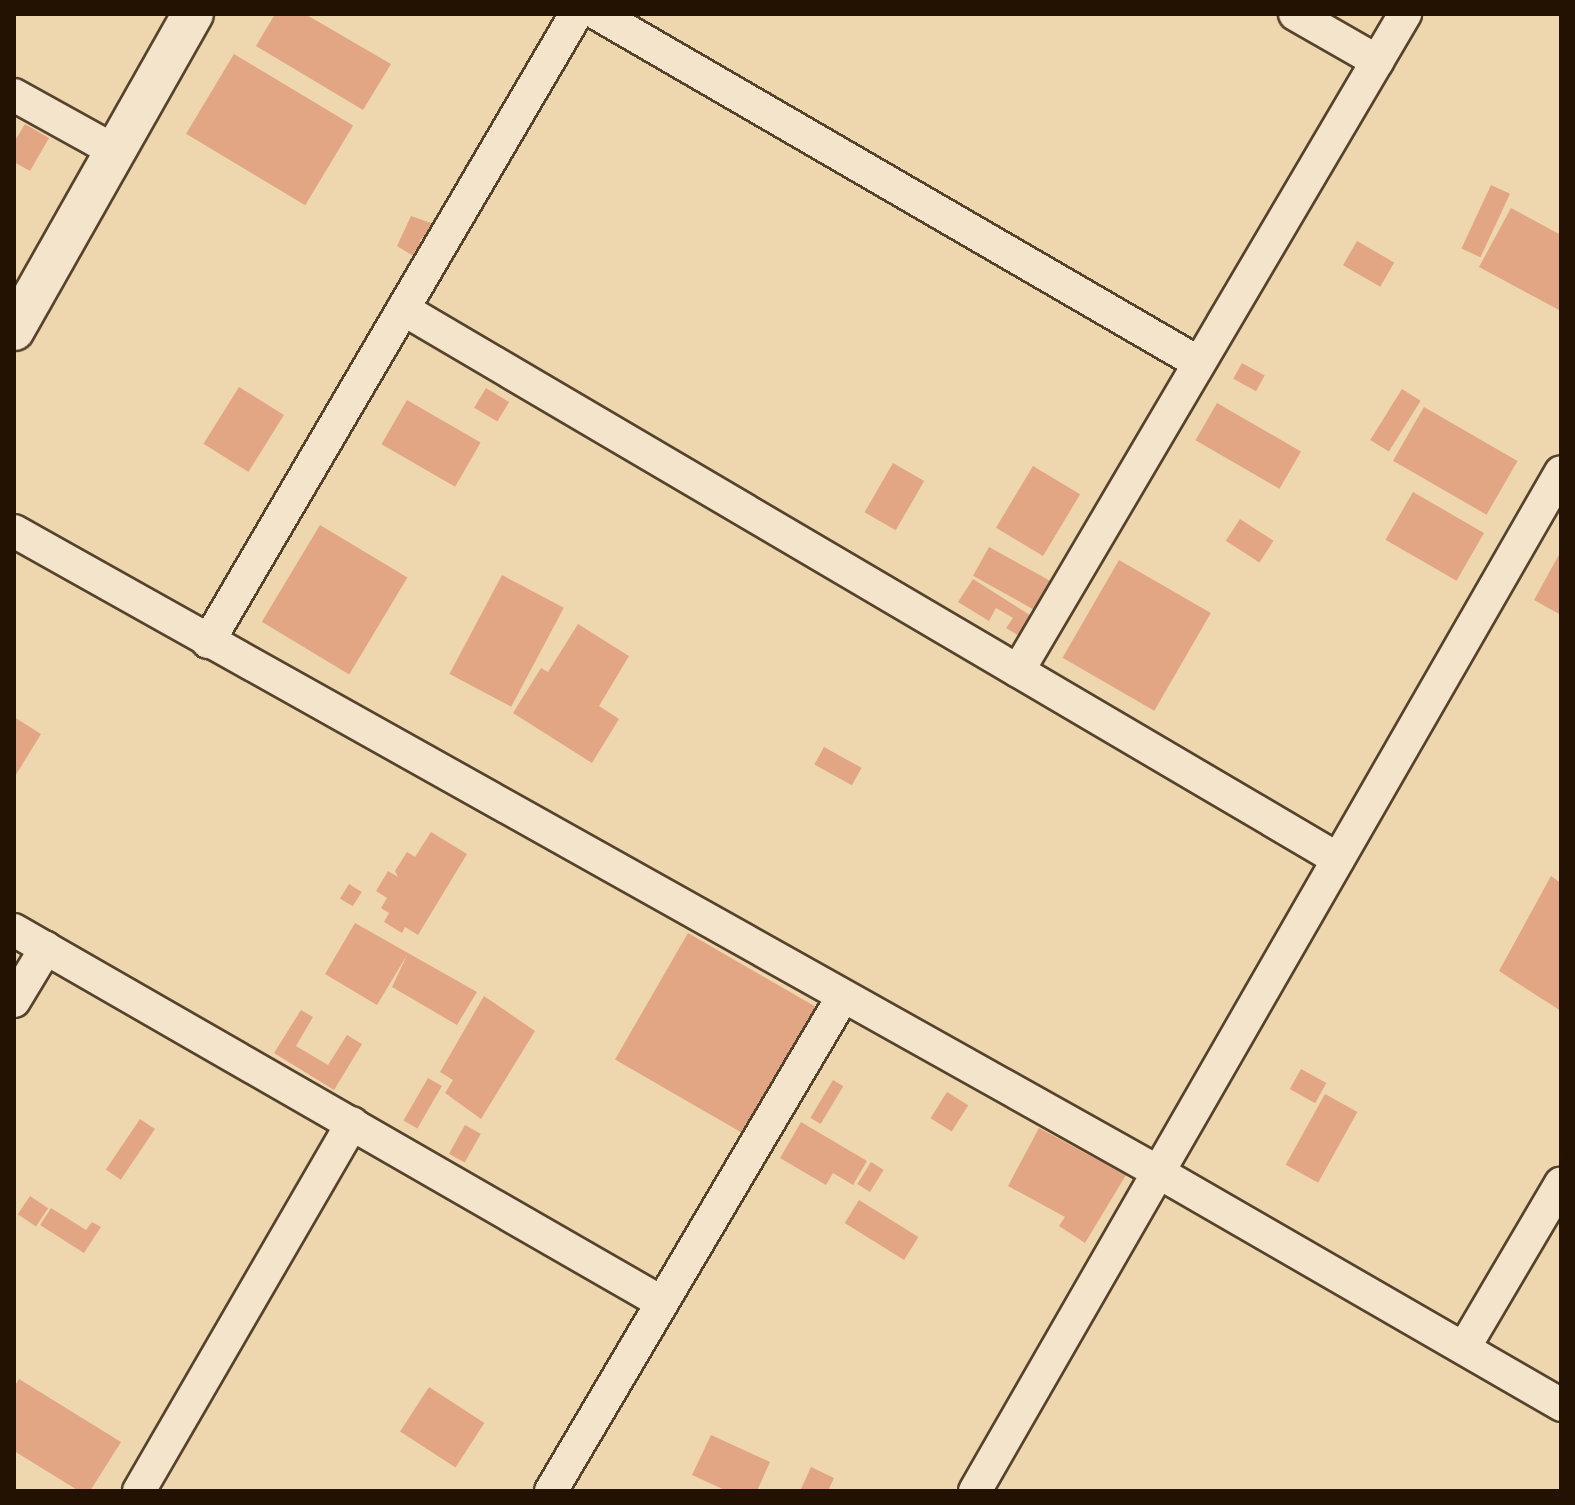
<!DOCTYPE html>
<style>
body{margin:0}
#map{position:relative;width:1575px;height:1505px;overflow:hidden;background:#eed6af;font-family:"EB Garamond",serif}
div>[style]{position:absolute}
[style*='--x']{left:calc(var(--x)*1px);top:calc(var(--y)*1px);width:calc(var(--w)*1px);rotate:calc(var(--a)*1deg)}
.building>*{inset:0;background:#e3a685;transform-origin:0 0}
.roads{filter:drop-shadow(2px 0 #56432c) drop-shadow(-2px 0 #56432c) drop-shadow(0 2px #56432c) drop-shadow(0 -2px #56432c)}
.minor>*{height:32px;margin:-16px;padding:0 16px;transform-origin:16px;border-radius:16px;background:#f4e4cb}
.tertiary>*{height:40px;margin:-20px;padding:0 20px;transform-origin:20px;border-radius:20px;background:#f4e4cb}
span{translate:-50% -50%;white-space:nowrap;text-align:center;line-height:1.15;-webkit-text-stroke:6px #f4e4cb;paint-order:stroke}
.frame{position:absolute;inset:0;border:16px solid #231201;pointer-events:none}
</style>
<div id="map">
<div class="building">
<div style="clip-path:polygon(275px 14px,305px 14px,391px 64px,363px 110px,256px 46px)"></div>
<div style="left:234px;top:54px;width:139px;height:93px;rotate:31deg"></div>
<div style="clip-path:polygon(25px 124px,49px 138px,30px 171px,14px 162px,14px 142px)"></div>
<div style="left:1491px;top:185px;width:21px;height:70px;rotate:25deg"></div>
<div style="clip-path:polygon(1511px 208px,1561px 235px,1561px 311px,1479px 267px)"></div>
<div style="clip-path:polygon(411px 216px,437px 225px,428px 241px,421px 239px,415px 257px,397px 246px)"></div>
<div style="left:1357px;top:241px;width:43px;height:28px;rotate:30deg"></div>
<div style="left:1242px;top:363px;width:26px;height:18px;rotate:29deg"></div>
<div style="left:239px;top:387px;width:53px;height:67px;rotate:32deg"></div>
<div style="left:486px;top:388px;width:27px;height:23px;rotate:31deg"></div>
<div style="left:1402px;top:389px;width:22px;height:60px;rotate:32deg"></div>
<div style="left:407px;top:400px;width:85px;height:51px;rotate:30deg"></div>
<div style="left:1217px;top:403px;width:97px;height:43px;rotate:30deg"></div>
<div style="left:1424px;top:407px;width:108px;height:62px;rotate:30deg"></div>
<div style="left:893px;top:463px;width:36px;height:57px;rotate:30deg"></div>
<div style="left:1033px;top:466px;width:55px;height:72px;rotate:31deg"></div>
<div style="left:1413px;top:492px;width:82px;height:55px;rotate:30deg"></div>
<div style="left:1240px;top:519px;width:40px;height:26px;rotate:33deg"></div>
<div style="left:320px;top:525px;width:102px;height:113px;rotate:31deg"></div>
<div style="left:989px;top:547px;width:78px;height:33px;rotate:29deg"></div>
<div style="clip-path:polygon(1561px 551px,1561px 615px,1534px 600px)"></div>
<div style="left:1119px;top:560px;width:106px;height:113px;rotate:30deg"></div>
<div style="left:502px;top:575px;width:70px;height:112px;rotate:28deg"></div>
<div style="clip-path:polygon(973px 579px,1036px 619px,1024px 639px,1006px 628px,1013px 618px,996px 608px,989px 621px,958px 602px)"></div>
<div style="clip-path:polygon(578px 624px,629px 656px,599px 706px,619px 719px,592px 763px,513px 713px,541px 668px,548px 672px)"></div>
<div style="clip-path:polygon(14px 717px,41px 734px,14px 778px)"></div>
<div style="left:824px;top:747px;width:43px;height:20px;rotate:29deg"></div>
<div style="clip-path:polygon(431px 832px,467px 854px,418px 935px,405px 927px,402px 933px,384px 922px,389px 913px,381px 908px,387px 898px,376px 891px,388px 871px,398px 877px,395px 871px,407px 852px,415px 857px)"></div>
<div style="clip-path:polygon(1551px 876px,1561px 883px,1561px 1011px,1499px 971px)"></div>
<div style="left:349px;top:884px;width:15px;height:17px;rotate:32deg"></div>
<div style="clip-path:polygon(355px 923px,477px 992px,457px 1025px,392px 987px,407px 955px,377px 1005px,325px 974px)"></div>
<div style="left:688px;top:933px;width:148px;height:146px;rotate:30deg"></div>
<div style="clip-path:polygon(484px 996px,535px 1031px,481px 1119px,445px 1093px,453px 1080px,440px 1072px)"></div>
<div style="clip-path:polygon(301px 1010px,313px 1017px,296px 1046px,328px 1065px,347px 1035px,362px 1044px,334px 1090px,274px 1053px)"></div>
<div style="left:1301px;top:1069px;width:29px;height:23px;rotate:29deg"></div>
<div style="left:428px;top:1078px;width:16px;height:49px;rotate:30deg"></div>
<div style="left:833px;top:1080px;width:12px;height:44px;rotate:31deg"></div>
<div style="left:947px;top:1092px;width:25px;height:31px;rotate:32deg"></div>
<div style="left:1325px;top:1094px;width:37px;height:81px;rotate:29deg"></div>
<div style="left:140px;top:1119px;width:18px;height:61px;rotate:34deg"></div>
<div style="clip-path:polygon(801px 1122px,867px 1161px,853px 1185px,833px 1173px,826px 1185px,780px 1158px)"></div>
<div style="left:465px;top:1125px;width:18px;height:33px;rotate:29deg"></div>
<div style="clip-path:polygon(1039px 1128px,1126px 1175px,1085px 1243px,1059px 1226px,1065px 1217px,1008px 1186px)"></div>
<div style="left:871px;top:1162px;width:15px;height:26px;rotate:32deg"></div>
<div style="left:30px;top:1196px;width:22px;height:22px;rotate:34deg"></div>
<div style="left:859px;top:1200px;width:70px;height:27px;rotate:32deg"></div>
<div style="clip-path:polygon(51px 1208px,86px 1230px,92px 1222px,101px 1227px,84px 1253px,40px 1225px)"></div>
<div style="clip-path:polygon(19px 1379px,121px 1442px,90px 1491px,79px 1491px,14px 1451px,14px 1387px)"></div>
<div style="left:429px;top:1387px;width:66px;height:53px;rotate:33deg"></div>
<div style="clip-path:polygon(711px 1435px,770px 1462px,757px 1491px,727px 1491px,692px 1475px)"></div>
<div style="clip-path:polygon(811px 1467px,834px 1478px,828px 1491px,800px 1491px)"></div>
</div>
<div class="roads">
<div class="minor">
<div style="--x:598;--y:14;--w:695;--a:30.14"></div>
<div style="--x:1295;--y:14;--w:95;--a:29.8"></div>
<div style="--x:14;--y:95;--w:115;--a:29"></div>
<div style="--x:403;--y:309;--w:1085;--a:30.47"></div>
<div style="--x:14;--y:531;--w:1311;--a:29.26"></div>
<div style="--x:1158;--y:1172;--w:466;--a:30"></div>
<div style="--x:208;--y:642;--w:728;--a:-59.63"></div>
<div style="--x:1018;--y:671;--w:763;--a:-59.5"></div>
<div style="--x:14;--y:930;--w:746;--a:29.9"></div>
<div style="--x:14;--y:1001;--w:62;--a:-58.9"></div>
<div style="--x:1464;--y:1348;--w:191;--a:-59.5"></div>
<div style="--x:139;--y:1491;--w:425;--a:-59.9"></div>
<div style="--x:551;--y:1491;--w:572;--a:-59.45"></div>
<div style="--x:975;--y:1491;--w:1175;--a:-60.1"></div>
</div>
<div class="tertiary">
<div style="--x:14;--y:330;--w:363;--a:-60.5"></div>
</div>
</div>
<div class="frame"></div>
</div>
